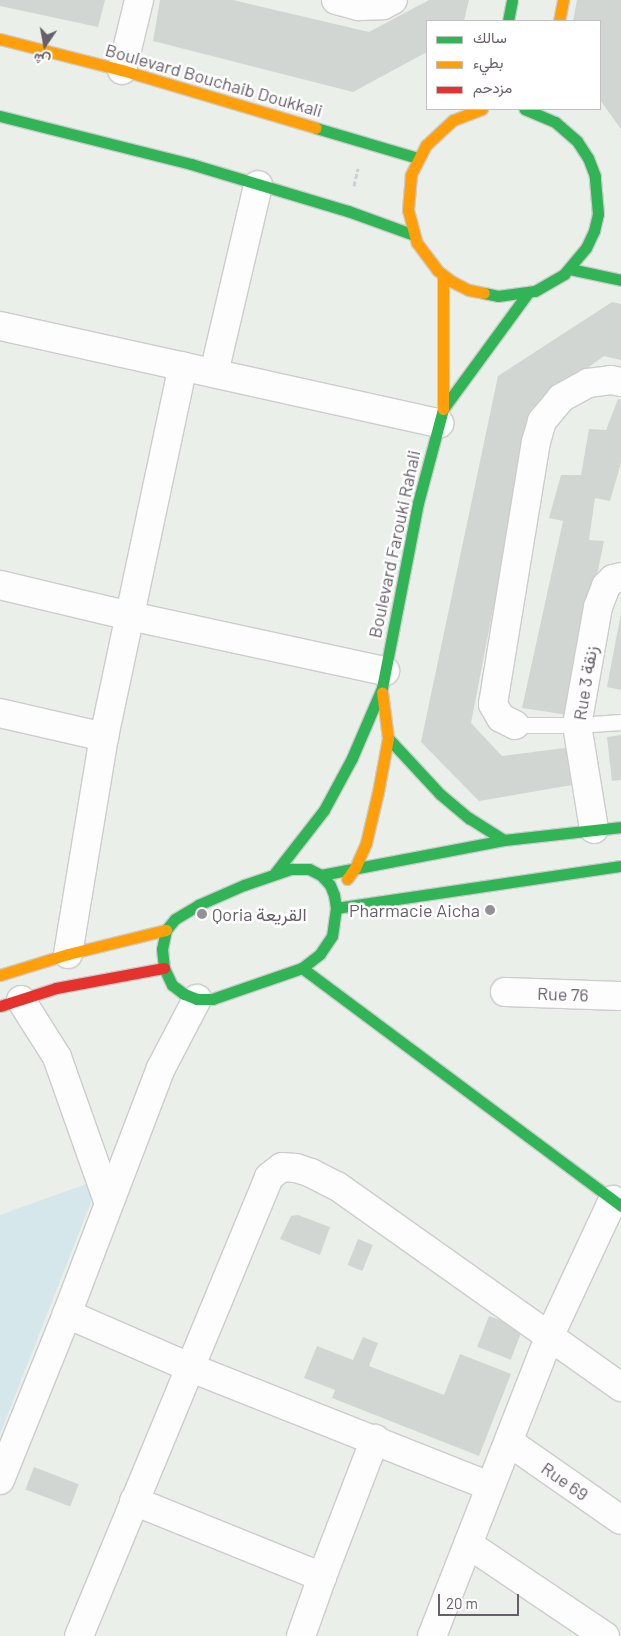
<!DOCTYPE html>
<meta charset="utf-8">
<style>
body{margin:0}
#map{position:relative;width:621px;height:1636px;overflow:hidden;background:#eaefea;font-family:Barlow,Vazirmatn,sans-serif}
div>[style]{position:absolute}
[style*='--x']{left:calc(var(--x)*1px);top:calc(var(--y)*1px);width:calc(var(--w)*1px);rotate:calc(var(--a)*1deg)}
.green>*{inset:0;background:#d5e7ea}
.building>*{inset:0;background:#d2d6d2;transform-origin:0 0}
.path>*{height:3px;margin-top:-1.5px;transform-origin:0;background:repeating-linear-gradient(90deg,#cecfd4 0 5px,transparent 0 7.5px)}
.roads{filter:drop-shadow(1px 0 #ccc) drop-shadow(-1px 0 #ccc) drop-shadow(0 1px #ccc) drop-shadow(0 -1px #ccc)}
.lane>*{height:15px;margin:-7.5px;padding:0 7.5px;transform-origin:7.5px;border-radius:7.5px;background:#fcfdfc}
.street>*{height:28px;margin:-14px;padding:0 14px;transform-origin:14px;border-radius:14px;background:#fcfdfc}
.fast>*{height:11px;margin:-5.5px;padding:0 5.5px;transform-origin:5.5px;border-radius:5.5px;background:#30b455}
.slow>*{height:11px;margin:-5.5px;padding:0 5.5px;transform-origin:5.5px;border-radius:5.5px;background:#ff9f0a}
.jam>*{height:11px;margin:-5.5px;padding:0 5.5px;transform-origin:5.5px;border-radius:5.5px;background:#e5322d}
.dots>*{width:14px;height:14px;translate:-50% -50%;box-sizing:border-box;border:2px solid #fff;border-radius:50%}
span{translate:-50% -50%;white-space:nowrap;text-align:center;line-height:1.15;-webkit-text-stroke:5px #fff;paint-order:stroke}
.street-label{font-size:18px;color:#665e68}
.poi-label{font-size:18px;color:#665e68}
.right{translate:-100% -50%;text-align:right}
.left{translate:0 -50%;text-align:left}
.legend{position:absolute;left:426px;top:20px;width:175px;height:90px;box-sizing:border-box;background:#fff;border:1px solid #c2bfc3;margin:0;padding:6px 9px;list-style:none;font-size:15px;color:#665e68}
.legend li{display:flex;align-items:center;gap:10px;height:25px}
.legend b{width:25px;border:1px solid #c2bfc3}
.north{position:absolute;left:20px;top:20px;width:50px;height:50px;-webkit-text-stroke:4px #fff;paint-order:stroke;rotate:192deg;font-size:14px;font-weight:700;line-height:20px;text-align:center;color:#665e68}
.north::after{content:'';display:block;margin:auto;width:18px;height:22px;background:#665e68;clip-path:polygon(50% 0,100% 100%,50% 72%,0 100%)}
.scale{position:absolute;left:438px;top:1594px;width:81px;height:22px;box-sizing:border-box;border:2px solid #665e68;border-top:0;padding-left:6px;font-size:15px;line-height:18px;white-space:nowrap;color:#665e68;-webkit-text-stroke:4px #fff;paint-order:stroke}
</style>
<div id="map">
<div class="green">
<div style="clip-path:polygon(100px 1179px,0 1434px,0 1215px)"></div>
</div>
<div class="building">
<div style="clip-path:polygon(0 0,105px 0,98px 27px,0 6px)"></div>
<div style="clip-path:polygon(160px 0,233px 0,369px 32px,429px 0,469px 0,464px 21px,427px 21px,427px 52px,353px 92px,153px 41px)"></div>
<div style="clip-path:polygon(577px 0,621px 0,621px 129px,600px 100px,600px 21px,573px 21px)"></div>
<div style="clip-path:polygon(612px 302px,621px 304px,621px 360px,604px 356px,532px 408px,471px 723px,502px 756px,572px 747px,578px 784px,479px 801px,421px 742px,498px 376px)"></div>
<div style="clip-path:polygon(618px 399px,621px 400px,621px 463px,610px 501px,595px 498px,589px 540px,604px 541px,568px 715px,522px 708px,563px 521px,549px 518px,561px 475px,581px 475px,589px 429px,606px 430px)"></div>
<div style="clip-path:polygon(621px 613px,621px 690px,607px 687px)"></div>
<div style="clip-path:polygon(621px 735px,621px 780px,612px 781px,607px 737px)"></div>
<div style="clip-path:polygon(298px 1215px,330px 1227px,320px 1255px,280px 1239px,291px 1216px)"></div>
<div style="left:358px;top:1239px;width:16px;height:28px;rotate:22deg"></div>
<div style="left:489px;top:1316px;width:36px;height:33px;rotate:21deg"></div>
<div style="clip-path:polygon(363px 1337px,378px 1343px,369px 1366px,444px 1395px,460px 1354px,511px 1374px,479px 1456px,332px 1398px,335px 1390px,304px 1378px,317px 1346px,353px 1360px)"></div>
<div style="left:34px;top:1467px;width:48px;height:24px;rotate:21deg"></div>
</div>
<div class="path">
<div style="--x:354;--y:186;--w:18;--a:-77"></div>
</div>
<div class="roads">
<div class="lane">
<div style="--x:515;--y:725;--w:62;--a:0"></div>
<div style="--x:577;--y:725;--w:44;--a:-3.9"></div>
</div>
<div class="street">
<div style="--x:336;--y:0;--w:24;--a:15"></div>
<div style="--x:359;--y:6;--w:24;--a:-2"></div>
<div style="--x:383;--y:5;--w:11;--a:-27"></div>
<div style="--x:122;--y:70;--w:72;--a:-76.3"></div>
<div style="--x:0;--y:326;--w:450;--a:12.5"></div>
<div style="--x:214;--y:373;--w:193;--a:-76.8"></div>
<div style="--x:0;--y:585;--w:134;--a:13.4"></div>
<div style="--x:130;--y:616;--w:261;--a:12.2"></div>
<div style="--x:0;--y:713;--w:107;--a:13"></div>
<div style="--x:515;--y:725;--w:16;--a:-153"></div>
<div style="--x:501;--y:718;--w:16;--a:-120"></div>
<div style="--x:493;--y:704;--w:266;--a:-80.7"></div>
<div style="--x:536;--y:442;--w:22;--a:-74"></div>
<div style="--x:542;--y:421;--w:30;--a:-50"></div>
<div style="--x:561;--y:398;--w:31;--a:-29"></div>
<div style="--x:588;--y:383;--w:23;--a:-7"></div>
<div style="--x:611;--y:380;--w:10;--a:11"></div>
<div style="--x:594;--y:829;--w:105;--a:-99.3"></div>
<div style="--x:577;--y:725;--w:120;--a:-79.9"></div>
<div style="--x:598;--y:607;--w:22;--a:-69"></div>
<div style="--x:606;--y:586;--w:10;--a:-45"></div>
<div style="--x:613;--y:579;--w:8;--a:-14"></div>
<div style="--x:68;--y:954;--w:220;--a:-80.6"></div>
<div style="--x:104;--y:737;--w:379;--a:-78"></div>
<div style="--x:505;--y:992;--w:116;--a:2"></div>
<div style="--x:21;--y:1000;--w:67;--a:57.7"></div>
<div style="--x:57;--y:1057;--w:153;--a:70.5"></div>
<div style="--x:67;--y:1314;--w:135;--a:23.5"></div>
<div style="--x:191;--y:1368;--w:321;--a:21.6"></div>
<div style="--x:509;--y:1442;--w:136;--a:34.9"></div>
<div style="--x:0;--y:1480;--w:179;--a:-68"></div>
<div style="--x:67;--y:1314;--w:263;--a:-69.1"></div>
<div style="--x:161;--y:1068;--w:78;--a:-62.4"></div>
<div style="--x:134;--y:1501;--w:203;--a:22"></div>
<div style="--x:322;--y:1577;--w:63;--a:109.6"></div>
<div style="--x:468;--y:1544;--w:165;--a:33.9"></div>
<div style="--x:322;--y:1577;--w:148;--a:-69"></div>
<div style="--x:79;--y:1636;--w:497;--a:-67.5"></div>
<div style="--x:269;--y:1177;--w:16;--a:-38"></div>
<div style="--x:282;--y:1167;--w:14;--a:4"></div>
<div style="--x:296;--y:1168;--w:16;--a:18"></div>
<div style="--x:311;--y:1173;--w:29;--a:27"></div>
<div style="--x:337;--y:1186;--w:348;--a:35.3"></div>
<div style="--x:432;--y:1636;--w:323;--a:-68.6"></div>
<div style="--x:550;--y:1335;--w:149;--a:-65"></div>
</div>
<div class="fast">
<div style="--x:508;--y:21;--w:21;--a:-79"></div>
<div style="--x:0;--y:116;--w:197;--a:14.1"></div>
<div style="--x:191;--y:164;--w:164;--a:16.7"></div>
<div style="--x:348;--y:211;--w:70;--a:20"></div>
<div style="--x:316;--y:128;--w:106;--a:16.4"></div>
<div style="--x:570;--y:269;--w:52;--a:12.2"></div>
<div style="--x:484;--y:293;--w:14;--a:12"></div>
<div style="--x:498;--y:296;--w:37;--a:-8"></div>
<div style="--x:535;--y:291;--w:34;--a:-30"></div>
<div style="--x:564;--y:274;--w:34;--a:-50"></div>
<div style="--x:586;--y:248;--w:19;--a:-65"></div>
<div style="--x:594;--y:231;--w:17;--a:-77"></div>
<div style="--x:598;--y:214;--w:38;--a:-95"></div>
<div style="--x:595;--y:176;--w:19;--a:-111"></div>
<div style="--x:588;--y:158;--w:20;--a:-123"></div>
<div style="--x:577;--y:141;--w:29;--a:-139"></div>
<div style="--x:555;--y:122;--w:33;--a:-157"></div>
<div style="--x:443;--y:409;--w:144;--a:-53.8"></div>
<div style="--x:388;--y:738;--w:76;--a:47.1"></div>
<div style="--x:440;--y:794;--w:38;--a:40"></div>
<div style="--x:469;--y:818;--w:41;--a:32.2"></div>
<div style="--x:291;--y:869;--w:18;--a:0"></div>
<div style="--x:309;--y:869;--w:13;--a:27"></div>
<div style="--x:321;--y:875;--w:13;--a:48"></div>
<div style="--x:330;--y:885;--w:11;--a:68"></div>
<div style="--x:334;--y:895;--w:13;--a:81"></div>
<div style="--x:336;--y:908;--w:28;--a:98"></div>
<div style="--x:332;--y:936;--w:22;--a:124"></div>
<div style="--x:320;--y:954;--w:23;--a:142"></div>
<div style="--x:302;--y:968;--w:95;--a:161"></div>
<div style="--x:212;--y:999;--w:15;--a:180"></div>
<div style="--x:197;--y:999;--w:14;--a:-159"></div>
<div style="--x:184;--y:994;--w:15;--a:-143"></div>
<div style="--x:172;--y:985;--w:19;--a:-115"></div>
<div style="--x:164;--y:968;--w:19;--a:-96"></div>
<div style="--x:162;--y:949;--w:19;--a:-78"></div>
<div style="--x:166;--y:930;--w:14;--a:-51"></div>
<div style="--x:175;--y:919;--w:27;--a:-31"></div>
<div style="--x:198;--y:905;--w:50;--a:-23.5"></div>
<div style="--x:244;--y:885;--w:50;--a:-18.8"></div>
<div style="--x:275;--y:873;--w:80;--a:-52.1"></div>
<div style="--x:324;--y:810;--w:59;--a:-61.7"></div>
<div style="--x:352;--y:758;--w:76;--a:-66.8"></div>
<div style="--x:382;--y:688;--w:188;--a:-79"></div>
<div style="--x:418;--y:503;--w:97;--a:-75.1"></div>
<div style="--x:321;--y:875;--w:186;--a:-10.8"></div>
<div style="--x:504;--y:840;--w:118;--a:-6.3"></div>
<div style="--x:336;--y:908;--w:288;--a:-8.4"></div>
<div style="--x:302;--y:968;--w:398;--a:36.7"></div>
</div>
<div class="slow">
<div style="--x:559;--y:21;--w:21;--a:-79"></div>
<div style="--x:0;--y:39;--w:126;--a:14.3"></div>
<div style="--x:122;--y:70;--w:202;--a:16.6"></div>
<div style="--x:482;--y:109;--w:31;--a:159"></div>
<div style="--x:453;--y:120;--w:37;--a:137"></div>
<div style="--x:426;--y:145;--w:34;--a:117"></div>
<div style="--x:411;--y:175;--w:35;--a:95"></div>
<div style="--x:408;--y:210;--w:34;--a:75"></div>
<div style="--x:417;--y:243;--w:34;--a:53"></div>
<div style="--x:437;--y:270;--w:18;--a:38"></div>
<div style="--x:451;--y:281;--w:20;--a:27"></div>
<div style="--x:469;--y:290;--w:15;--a:11"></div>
<div style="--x:443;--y:409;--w:134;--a:-90"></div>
<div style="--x:347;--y:879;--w:14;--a:-54"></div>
<div style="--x:355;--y:868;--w:27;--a:-66"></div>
<div style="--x:366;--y:843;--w:52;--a:-76.8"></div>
<div style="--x:378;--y:792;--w:55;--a:-79.5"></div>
<div style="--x:388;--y:738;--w:46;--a:-97.4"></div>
<div style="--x:0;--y:975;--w:71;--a:-17.2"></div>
<div style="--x:68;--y:954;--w:101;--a:-13.8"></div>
</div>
<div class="jam">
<div style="--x:0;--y:1006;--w:59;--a:-17.8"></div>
<div style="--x:56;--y:988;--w:110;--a:-10.5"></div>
</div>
</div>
<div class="dots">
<div style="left:490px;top:910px;background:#949196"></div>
<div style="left:202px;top:914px;background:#949196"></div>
</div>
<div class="street-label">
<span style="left:214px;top:80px;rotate:16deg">Boulevard Bouchaib Doukkali</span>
<span style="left:394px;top:544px;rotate:-78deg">Boulevard Farouki Rahali</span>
<span style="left:585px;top:683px;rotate:-81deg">Rue 3 زنقة</span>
<span style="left:563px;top:994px;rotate:2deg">Rue 76</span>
<span style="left:565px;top:1481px;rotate:35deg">Rue 69</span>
</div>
<div class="poi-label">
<span class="right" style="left:480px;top:910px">Pharmacie Aicha</span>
<span class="left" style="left:212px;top:914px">Qoria القريعة</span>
</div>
<ul class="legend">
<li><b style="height:6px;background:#30b455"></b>سالك</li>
<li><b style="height:6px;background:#ff9f0a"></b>بطيء</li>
<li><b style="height:6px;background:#e5322d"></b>مزدحم</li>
</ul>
<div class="north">ش</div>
<div class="scale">20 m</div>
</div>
